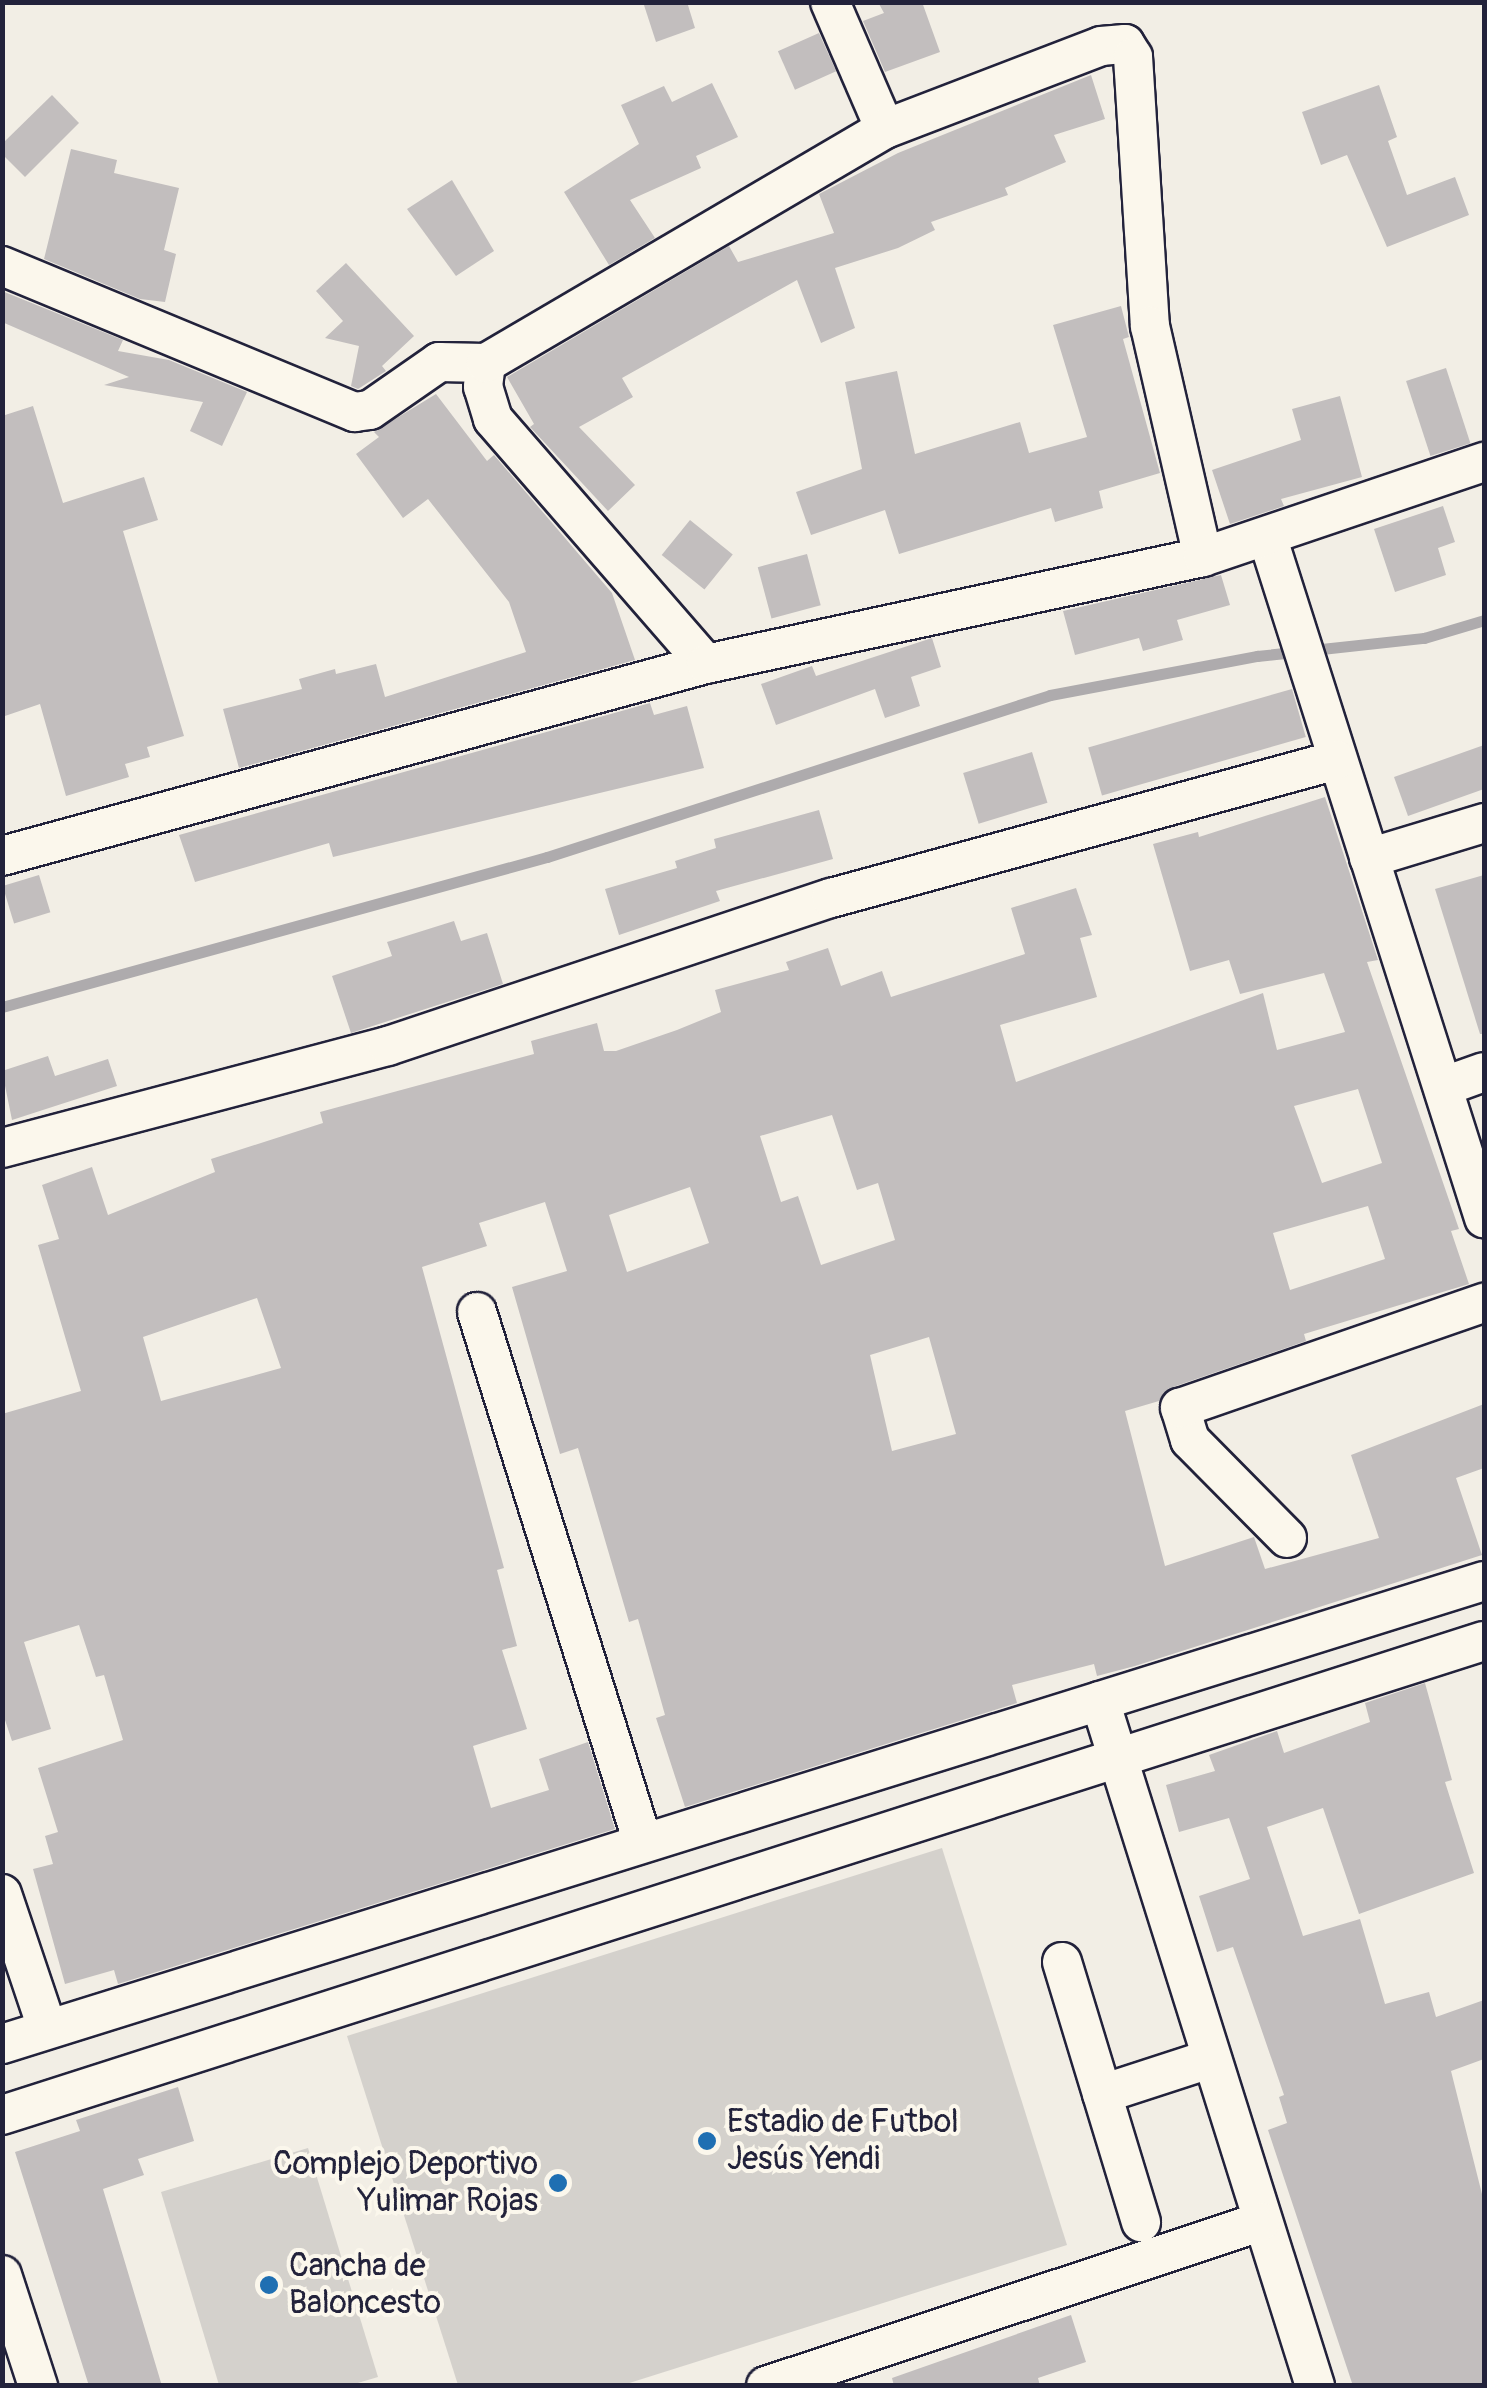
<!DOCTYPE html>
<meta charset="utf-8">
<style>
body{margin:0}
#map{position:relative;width:1487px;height:2388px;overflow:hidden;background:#f2eee5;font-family:Pangolin,sans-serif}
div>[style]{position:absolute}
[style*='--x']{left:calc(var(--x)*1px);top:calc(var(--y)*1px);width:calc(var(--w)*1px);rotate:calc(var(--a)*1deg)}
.green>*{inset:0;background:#d4d1cc}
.stream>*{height:11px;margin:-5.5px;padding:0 5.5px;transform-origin:5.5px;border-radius:5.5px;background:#aeabad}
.building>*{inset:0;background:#c2bebe;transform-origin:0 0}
.roads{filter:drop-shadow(2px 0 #22223b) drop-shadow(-2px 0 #22223b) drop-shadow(0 2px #22223b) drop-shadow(0 -2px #22223b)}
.minor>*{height:38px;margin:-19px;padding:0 19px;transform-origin:19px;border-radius:19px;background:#fbf7ec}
.dots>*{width:28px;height:28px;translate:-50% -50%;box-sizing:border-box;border:5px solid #fbf7ec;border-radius:50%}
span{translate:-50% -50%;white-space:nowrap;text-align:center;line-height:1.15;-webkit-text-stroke:8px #fbf7ec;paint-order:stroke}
.poi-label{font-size:32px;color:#22223b}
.left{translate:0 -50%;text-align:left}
.right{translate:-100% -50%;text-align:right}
.frame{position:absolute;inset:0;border:5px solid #22223b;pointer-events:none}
</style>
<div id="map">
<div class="green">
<div style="clip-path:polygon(942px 1848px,1067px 2245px,623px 2385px,458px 2385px,347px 2036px)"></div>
<div style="clip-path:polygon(308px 2148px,378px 2377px,351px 2385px,219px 2385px,161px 2192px)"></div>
</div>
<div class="stream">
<div style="--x:2;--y:1007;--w:565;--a:-15.39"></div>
<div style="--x:547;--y:857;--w:528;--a:-17.85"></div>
<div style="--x:1050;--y:695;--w:211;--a:-10.7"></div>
<div style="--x:1257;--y:656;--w:168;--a:-6.2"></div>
<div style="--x:1424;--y:638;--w:63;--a:-16.7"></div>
</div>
<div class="building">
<div style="clip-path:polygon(643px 2px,687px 2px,695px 28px,656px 42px)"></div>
<div style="clip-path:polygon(878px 2px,922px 2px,940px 52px,885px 72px,863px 21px,884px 13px)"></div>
<div style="left:819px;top:33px;width:42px;height:45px;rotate:66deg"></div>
<div style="clip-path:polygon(1091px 75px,1105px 119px,1054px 135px,1066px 162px,1005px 188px,1008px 195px,931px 222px,935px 230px,898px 248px,835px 268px,855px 328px,821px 343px,797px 280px,622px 378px,633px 397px,579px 427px,635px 485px,608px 511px,530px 427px,534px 424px,507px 377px,729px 246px,738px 262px,834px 233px,819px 194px,898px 153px)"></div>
<div style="clip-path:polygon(712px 83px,738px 137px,696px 156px,701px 168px,630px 200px,655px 238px,609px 265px,564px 192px,639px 144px,621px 105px,664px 86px,672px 102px)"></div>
<div style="clip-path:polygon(1379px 85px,1397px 137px,1388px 141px,1407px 195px,1455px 177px,1469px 215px,1387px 247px,1347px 155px,1321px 165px,1302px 112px)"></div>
<div style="clip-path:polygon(52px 95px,79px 123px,25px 177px,2px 154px,2px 144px)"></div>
<div style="clip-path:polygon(71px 149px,117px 160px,114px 173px,179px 188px,164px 250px,176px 254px,165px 302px,140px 299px,44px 259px)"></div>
<div style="clip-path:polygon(452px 180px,494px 251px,456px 276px,407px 209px)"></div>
<div style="clip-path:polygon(346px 263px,414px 336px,382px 366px,386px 371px,358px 389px,351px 386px,359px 346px,325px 338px,343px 321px,316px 291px)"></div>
<div style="clip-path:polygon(2px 291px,123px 340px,118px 351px,169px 360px,247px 392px,222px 446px,190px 431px,203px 402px,104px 385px,129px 377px,2px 322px)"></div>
<div style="clip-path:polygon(1121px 306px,1129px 337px,1123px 339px,1160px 473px,1099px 491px,1103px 508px,1055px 522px,1051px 508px,899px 554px,885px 510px,811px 535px,796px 492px,862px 469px,845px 382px,897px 371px,915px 454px,1020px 422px,1029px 453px,1087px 437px,1053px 325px)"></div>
<div style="left:1446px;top:368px;width:79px;height:42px;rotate:72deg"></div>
<div style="clip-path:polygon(436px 394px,487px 461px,494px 455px,612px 593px,635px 660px,239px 768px,223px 709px,302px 689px,299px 679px,335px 669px,336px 674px,376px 664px,385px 697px,526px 652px,509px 602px,428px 499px,403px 518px,356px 454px,379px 437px,374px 432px)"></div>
<div style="clip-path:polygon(1340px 396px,1362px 477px,1281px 499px,1284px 506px,1230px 524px,1212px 470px,1301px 440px,1292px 409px)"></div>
<div style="clip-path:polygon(33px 406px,63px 503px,144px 477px,158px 520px,123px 531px,184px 736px,147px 747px,150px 757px,125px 764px,129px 777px,66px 796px,40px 704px,2px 717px,2px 416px)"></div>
<div style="clip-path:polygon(1443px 506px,1455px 542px,1438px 548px,1446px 575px,1395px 592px,1374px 529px)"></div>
<div style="left:690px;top:520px;width:55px;height:45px;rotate:39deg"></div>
<div style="left:807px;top:554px;width:53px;height:51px;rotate:75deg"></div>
<div style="clip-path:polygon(1221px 575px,1230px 605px,1177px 620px,1183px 640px,1143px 651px,1139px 638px,1075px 655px,1063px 611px)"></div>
<div style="clip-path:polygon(932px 638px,941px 667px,911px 677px,920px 706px,885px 718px,875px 689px,776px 725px,761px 684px,812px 666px,816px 676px)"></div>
<div style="left:1292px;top:689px;width:50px;height:212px;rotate:74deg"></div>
<div style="clip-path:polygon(650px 703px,654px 715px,687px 706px,704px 768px,333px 857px,329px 843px,195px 882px,179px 835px)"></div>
<div style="clip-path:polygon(1484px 745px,1484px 789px,1408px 816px,1394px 777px)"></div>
<div style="left:1032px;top:752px;width:53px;height:72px;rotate:73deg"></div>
<div style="clip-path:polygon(evenodd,1325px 797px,1378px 960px,1367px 962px,1459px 1229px,1451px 1231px,1469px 1284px,1304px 1334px,1306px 1341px,1173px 1387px,1159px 1401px,1125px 1411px,1165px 1566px,1254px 1537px,1265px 1569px,1379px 1538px,1351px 1455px,1484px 1404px,1484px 1468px,1456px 1478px,1482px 1555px,1135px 1666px,1097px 1676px,1094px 1664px,1012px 1685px,1017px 1703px,685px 1807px,656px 1718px,665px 1715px,638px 1619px,629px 1622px,578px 1448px,560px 1454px,512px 1287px,567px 1271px,545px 1202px,479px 1223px,487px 1246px,422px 1267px,504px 1568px,497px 1570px,517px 1646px,502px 1650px,527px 1729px,473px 1746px,491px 1808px,549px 1790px,539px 1759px,588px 1742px,615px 1829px,118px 1984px,114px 1970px,65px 1984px,33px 1869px,53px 1864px,45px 1836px,58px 1832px,38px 1768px,123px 1740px,104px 1675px,96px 1677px,79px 1625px,24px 1642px,51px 1729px,12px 1741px,2px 1711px,2px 1414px,81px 1391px,38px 1245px,59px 1239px,42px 1185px,92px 1167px,108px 1215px,215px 1172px,211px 1159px,323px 1123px,320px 1112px,534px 1054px,531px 1041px,597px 1023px,604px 1051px,616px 1051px,677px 1030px,721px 1012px,715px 990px,789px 970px,786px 962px,828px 948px,841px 986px,882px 971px,891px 997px,1025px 954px,1011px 908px,1076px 888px,1092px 935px,1080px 938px,1097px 997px,1000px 1025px,1016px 1082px,1263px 993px,1277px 1050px,1345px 1032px,1324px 973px,1240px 994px,1229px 960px,1190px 971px,1153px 844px,1198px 832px,1199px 837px,1325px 797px,1358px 1089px,1382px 1163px,1322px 1183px,1294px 1106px,1358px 1089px,1325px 797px,832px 1115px,857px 1190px,878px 1183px,895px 1240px,821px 1265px,798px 1196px,781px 1202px,760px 1136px,832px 1115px,1325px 797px,690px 1187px,709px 1243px,627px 1272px,609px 1215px,690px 1187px,1325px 797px,1368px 1206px,1385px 1259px,1290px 1290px,1273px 1233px,1368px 1206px,1325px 797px,257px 1298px,281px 1368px,161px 1401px,143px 1337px,257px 1298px,1325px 797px,929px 1337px,956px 1434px,892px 1451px,870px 1355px,929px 1337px)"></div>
<div style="clip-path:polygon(819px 810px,833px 859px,716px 891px,720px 901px,619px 935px,605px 889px,677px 868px,675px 861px,716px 848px,714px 839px)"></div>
<div style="left:39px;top:875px;width:39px;height:38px;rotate:73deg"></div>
<div style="clip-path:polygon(1484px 875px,1484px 1034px,1480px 1034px,1435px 889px)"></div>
<div style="clip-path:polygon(454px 921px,461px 941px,487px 933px,503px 984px,351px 1033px,332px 976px,392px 956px,387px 942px)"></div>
<div style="clip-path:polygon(48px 1056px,55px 1076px,108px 1059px,117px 1086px,12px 1120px,2px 1071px)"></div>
<div style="clip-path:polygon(1425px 1683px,1452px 1780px,1445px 1782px,1474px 1873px,1359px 1914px,1323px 1808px,1267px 1827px,1303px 1936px,1360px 1919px,1385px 2004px,1429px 1992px,1436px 2017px,1484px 2000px,1484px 2059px,1451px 2071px,1484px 2202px,1484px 2386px,1353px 2386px,1268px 2130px,1287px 2123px,1279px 2097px,1284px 2095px,1233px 1947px,1217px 1952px,1199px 1896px,1250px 1879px,1229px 1818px,1179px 1832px,1166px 1785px,1215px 1771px,1209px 1755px,1277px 1731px,1284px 1753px,1370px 1722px,1365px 1703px)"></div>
<div style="clip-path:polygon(178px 2087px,194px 2141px,138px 2159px,144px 2175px,103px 2189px,162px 2386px,89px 2386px,15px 2152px,80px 2131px,76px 2120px)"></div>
<div style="clip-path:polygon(1071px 2315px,1086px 2362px,1038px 2378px,1040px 2386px,894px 2386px,892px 2378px)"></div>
</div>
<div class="roads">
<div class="minor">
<div style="--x:830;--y:2;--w:138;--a:66.6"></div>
<div style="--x:2;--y:266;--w:382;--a:22.5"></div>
<div style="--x:355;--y:412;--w:15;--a:-8"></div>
<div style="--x:370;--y:410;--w:84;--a:-34.8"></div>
<div style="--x:439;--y:362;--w:47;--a:1.2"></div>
<div style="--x:1268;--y:539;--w:713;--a:72.35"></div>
<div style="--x:706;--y:664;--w:325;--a:-131"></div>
<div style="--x:493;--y:419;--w:34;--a:-107"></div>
<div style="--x:483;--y:387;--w:24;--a:-83"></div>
<div style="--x:486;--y:363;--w:463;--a:-30.4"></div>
<div style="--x:885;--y:129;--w:231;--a:-21"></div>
<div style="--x:1101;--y:46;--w:24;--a:-5"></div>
<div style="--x:1125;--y:44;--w:15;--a:58"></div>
<div style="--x:1133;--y:57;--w:270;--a:86.4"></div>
<div style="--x:1150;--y:326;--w:237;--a:77.1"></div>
<div style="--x:2;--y:856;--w:730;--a:-15.26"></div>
<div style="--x:706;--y:664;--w:508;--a:-12.15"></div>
<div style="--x:1203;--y:557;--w:297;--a:-18.7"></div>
<div style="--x:1369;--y:858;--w:120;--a:-16.9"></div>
<div style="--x:1445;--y:1086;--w:41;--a:-19.7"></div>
<div style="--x:2;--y:1148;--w:399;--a:-14.8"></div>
<div style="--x:388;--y:1046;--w:467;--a:-18.5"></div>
<div style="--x:831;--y:898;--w:524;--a:-15.26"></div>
<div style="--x:477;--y:1312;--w:556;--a:72.64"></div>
<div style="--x:1287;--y:1538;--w:138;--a:-134.7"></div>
<div style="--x:1190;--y:1440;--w:34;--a:-107"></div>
<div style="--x:1180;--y:1408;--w:322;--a:-19.1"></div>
<div style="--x:1100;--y:1701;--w:718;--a:72.57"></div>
<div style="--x:2;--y:1894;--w:141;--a:71.4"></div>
<div style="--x:1062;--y:1962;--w:272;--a:73.1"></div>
<div style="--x:2;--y:2044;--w:1553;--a:-17.35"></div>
<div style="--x:1102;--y:2094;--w:114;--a:-18"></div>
<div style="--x:2;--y:2115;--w:1556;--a:-17.74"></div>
<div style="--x:2;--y:2275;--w:117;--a:72"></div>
<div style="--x:766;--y:2386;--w:521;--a:-18.37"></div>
</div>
</div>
<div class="dots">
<div style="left:707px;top:2141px;background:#1f6fb2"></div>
<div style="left:558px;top:2183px;background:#1f6fb2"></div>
<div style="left:269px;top:2285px;background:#1f6fb2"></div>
</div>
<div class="poi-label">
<span class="left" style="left:727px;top:2141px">Estadio de Futbol<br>Jesús Yendi</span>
<span class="right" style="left:538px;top:2183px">Complejo Deportivo<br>Yulimar Rojas</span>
<span class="left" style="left:289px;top:2285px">Cancha de<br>Baloncesto</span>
</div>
<div class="frame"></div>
</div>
